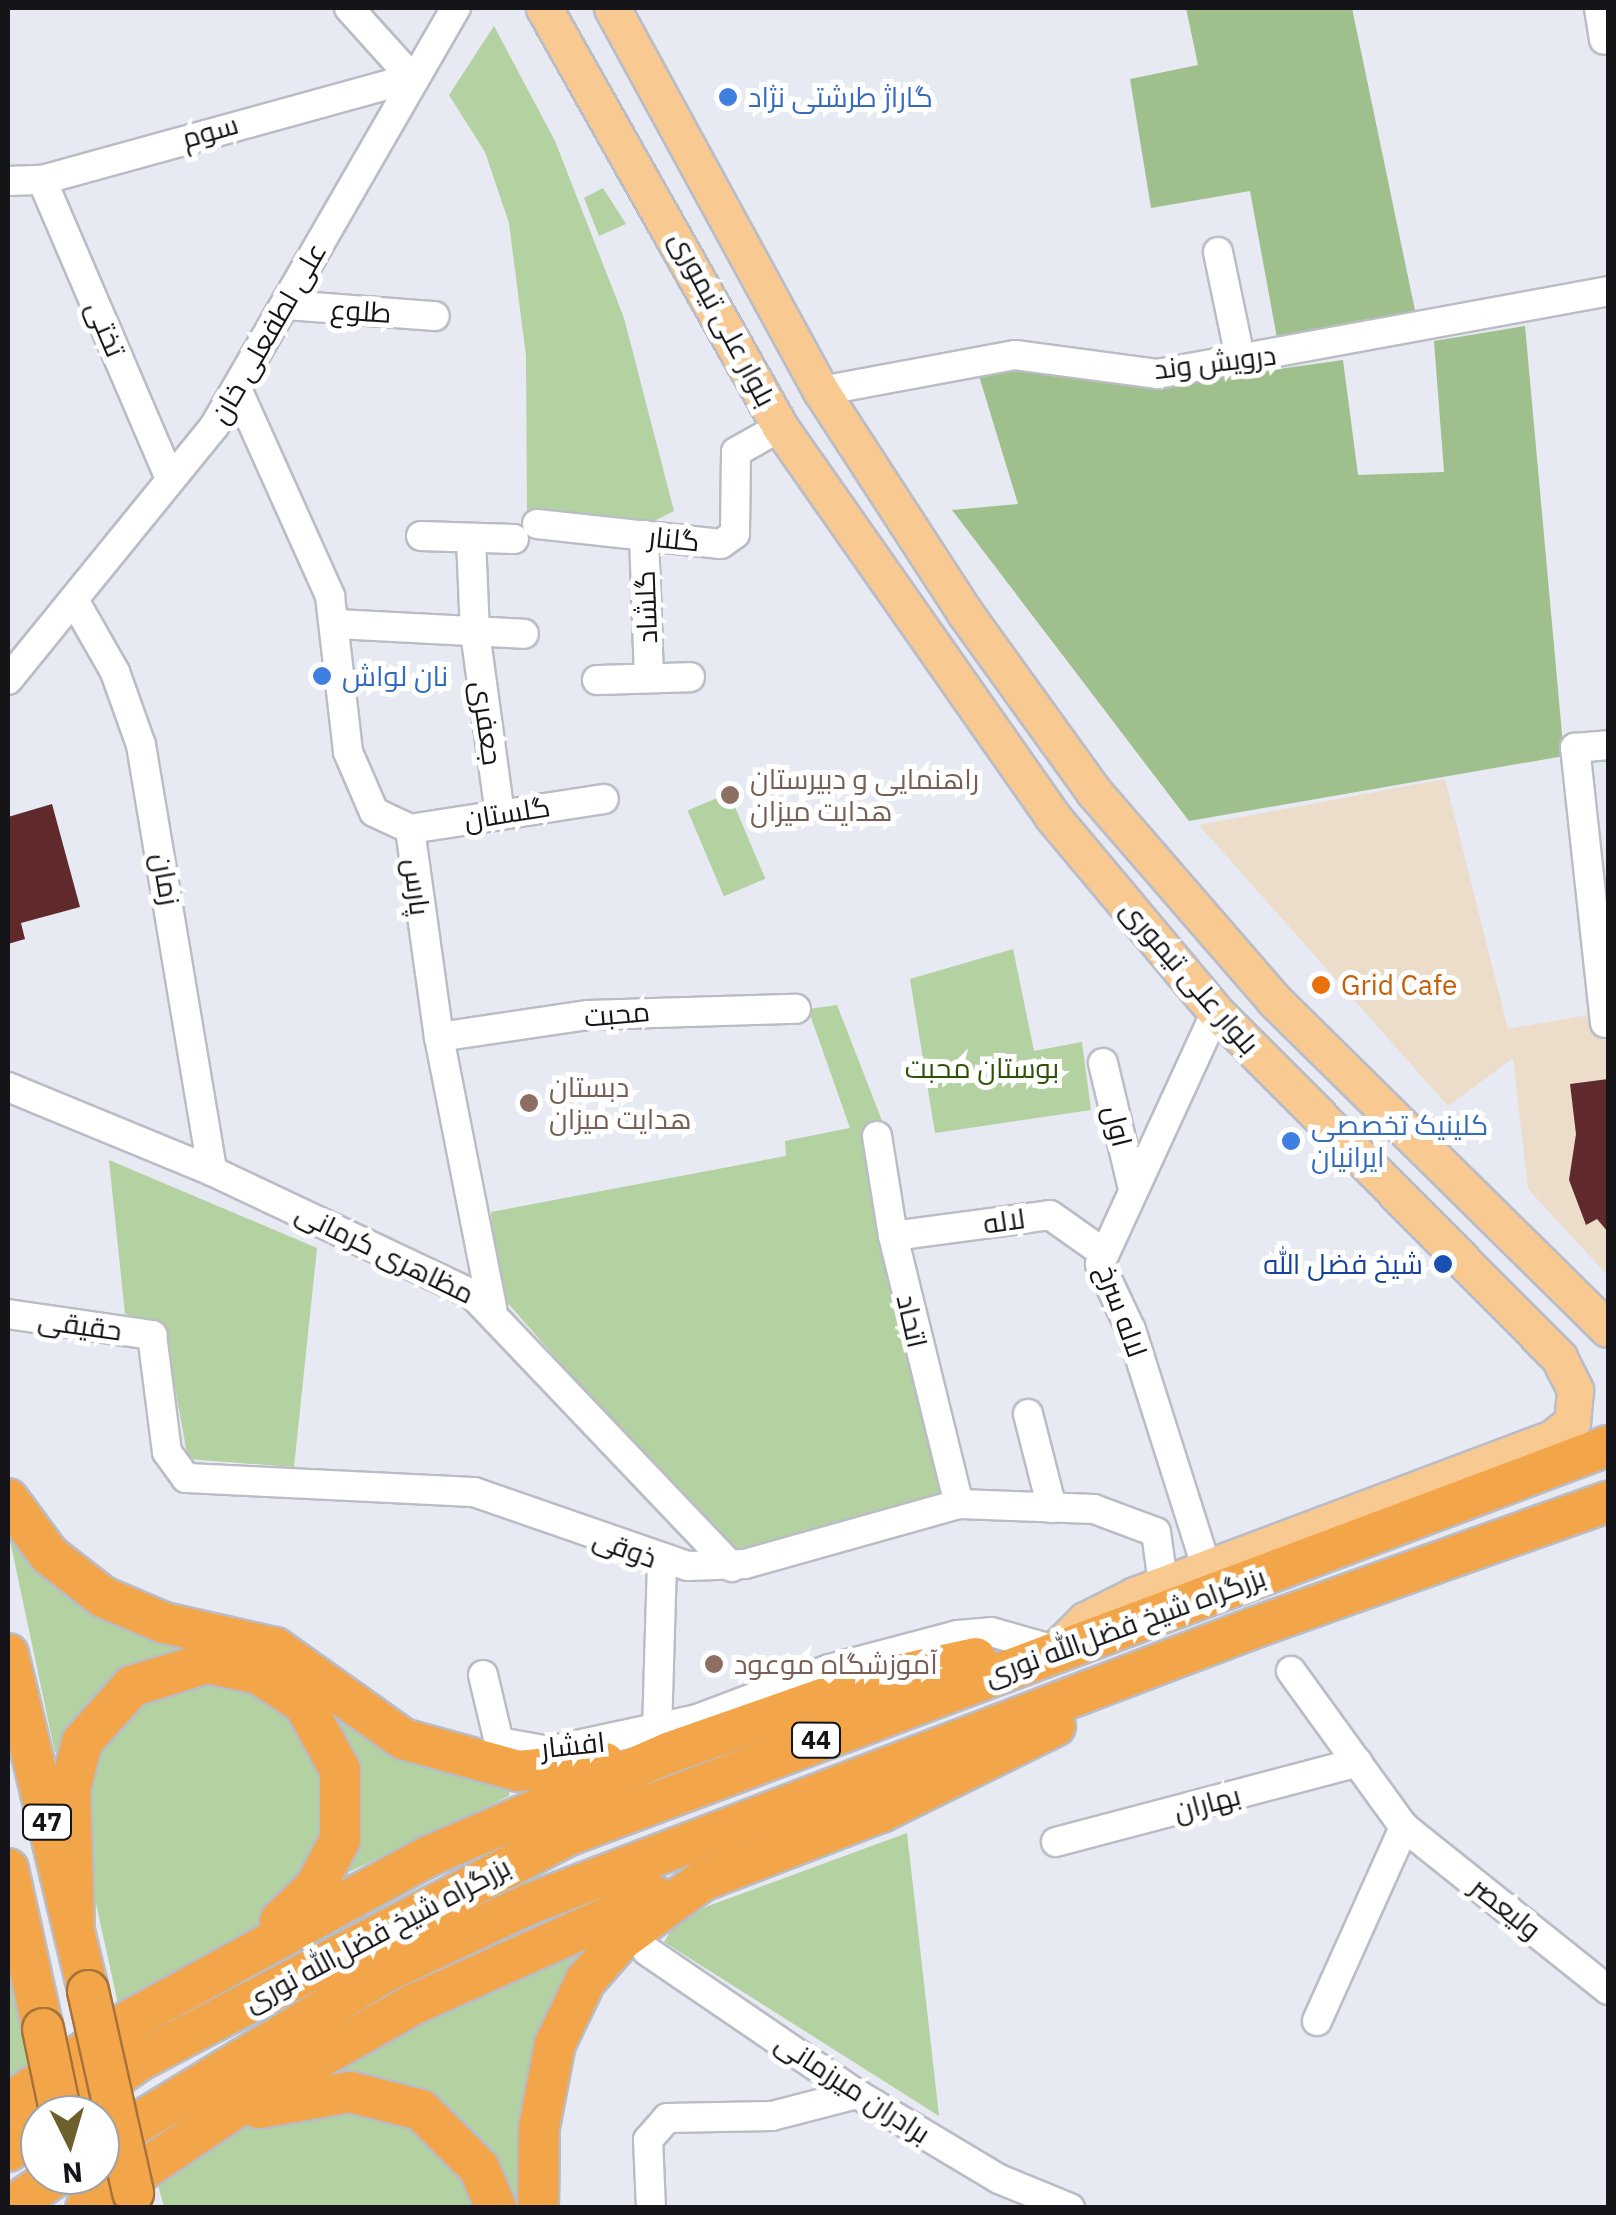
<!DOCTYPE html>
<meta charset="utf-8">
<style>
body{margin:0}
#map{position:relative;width:1616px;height:2215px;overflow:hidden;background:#e7e9f3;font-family:"IBM Plex Sans",Cairo,sans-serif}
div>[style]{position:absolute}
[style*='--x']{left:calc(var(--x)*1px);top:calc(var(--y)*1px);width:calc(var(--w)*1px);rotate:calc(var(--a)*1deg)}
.industrial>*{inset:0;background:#ecddcb}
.green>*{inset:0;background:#b3d1a1;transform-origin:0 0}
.forest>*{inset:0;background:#9fbf8c}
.building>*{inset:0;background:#602a2c}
.roads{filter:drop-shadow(2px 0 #babcc6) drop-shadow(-2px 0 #babcc6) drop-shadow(0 2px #babcc6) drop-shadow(0 -2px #babcc6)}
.minor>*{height:28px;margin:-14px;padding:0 14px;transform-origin:14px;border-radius:14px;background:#fff}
.major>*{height:35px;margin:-17.5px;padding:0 17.5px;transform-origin:17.5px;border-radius:17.5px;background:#f8ca92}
.highway>*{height:40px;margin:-20px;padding:0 20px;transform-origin:20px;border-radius:20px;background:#f3a649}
.bridges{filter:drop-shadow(2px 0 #a57338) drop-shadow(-2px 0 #a57338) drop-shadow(0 2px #a57338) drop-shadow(0 -2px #a57338)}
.highway-bridge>*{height:40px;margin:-20px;padding:0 20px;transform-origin:20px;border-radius:20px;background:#f3a649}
.dots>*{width:28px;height:28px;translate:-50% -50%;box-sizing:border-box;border:5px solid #fff;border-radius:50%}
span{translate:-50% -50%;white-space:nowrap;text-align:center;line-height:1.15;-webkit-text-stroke:10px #fff;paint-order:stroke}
.shield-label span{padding:2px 8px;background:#fff;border:2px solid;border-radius:8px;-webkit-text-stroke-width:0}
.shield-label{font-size:25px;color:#151519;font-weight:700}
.shop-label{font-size:28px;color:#366cbe}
.left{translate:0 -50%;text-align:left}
.street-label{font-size:28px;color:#151519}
.education-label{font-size:28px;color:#785e54}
.food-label{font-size:28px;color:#c56008}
.park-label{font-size:28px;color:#2d5308}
.transit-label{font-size:28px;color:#164399}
.right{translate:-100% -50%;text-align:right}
.frame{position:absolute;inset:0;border:10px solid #151519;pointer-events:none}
.north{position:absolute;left:20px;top:2095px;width:100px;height:100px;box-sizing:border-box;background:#fff;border:2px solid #a1a1a3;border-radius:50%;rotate:175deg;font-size:28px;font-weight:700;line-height:40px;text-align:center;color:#151519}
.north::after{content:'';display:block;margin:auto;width:35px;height:45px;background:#6e602d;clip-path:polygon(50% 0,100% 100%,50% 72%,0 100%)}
</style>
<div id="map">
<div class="industrial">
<div style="clip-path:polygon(1445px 779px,1508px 1029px,1599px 1013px,1608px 1023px,1608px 1276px,1528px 1189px,1513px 1058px,1448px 1106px,1199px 825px)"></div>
</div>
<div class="green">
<div style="clip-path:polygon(494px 26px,555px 141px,624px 318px,674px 511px,640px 528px,527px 512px,526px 356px,509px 223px,485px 152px,449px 95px)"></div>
<div style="clip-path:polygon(603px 188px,626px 224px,599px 236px,584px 198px)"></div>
<div style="left:729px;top:793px;width:93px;height:45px;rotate:67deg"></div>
<div style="clip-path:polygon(1013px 949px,1034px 1051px,1082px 1042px,1091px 1110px,935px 1133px,910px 979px)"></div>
<div style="clip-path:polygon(837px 1005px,888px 1136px,947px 1500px,732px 1560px,499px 1293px,491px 1212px,786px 1156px,785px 1141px,850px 1128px,808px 1009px)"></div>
<div style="clip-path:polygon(109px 1160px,317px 1248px,294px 1467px,188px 1459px,163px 1322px,125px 1314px)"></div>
<div style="clip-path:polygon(8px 1531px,100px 1611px,183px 1640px,259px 1651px,395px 1745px,510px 1788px,509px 1796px,347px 1873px,362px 1797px,337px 1721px,261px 1660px,198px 1645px,117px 1671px,55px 1753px)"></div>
<div style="clip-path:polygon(183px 1674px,262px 1686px,323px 1751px,330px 1839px,256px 1933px,120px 2013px,79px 1826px,101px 1728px)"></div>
<div style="clip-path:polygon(907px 1833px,939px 2116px,664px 1942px,675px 1924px,708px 1906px)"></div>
<div style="clip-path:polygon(605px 1942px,528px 2207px,506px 2207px,458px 2127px,265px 2097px,439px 2003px)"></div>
<div style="clip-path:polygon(8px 1975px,33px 2072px,8px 2088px)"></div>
<div style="clip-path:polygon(312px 2102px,426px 2125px,486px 2207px,164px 2207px,153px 2167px,228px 2127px)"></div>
</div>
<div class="forest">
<div style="clip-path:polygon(1186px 8px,1352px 8px,1417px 320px,1279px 349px,1250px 191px,1151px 208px,1130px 79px,1198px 65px)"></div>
<div style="clip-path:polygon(1525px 326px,1564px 756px,1189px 821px,952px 510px,1018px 504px,979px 376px,1021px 365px,1159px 386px,1343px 360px,1358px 475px,1444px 472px,1434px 341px)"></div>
</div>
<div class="building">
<div style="clip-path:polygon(52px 804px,80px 907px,21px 923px,25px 939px,8px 944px,8px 817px)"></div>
<div style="clip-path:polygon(1608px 1079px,1608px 1232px,1597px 1219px,1586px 1225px,1569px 1180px,1576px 1134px,1570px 1084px)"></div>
</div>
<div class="roads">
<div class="minor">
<div style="--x:1599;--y:8;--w:32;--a:81"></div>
<div style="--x:42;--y:180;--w:324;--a:66.8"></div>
<div style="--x:8;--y:181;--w:34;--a:-2"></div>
<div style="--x:42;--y:180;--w:384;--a:-15.4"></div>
<div style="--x:412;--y:78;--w:94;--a:-132"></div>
<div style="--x:1218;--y:252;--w:112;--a:78.2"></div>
<div style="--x:287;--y:305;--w:148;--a:4.3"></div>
<div style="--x:238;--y:391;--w:225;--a:65.8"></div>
<div style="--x:330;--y:596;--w:157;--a:83.4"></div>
<div style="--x:348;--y:752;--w:65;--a:66.6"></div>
<div style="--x:374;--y:812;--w:40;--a:25"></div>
<div style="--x:410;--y:829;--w:196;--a:-8.8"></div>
<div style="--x:821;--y:391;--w:197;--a:-10.5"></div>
<div style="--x:1015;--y:355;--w:143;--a:7.6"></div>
<div style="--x:1157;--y:374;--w:459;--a:-10.4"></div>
<div style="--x:537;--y:524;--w:185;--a:6.2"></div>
<div style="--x:721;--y:544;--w:17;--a:-36"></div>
<div style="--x:735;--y:534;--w:82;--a:-89.3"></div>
<div style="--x:736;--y:452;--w:51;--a:-29.6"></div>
<div style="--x:644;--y:535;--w:143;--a:88"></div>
<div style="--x:421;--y:536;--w:93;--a:1.8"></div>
<div style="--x:471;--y:538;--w:94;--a:87.6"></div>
<div style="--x:475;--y:632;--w:184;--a:82.2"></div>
<div style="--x:74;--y:600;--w:83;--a:60.3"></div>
<div style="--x:115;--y:672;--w:77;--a:70.4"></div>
<div style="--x:141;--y:745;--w:432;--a:80.5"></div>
<div style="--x:336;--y:624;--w:188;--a:3"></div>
<div style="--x:8;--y:680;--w:328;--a:-50.9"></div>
<div style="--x:215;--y:425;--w:482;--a:-60"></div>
<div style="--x:597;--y:680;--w:93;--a:-1.8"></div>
<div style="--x:410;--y:829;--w:210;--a:82.1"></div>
<div style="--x:439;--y:1037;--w:276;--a:78.9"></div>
<div style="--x:1605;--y:1023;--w:277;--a:-96.2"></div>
<div style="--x:1575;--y:748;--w:33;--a:-5"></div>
<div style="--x:439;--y:1037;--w:151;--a:-8.4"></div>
<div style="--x:588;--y:1015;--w:208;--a:-1.7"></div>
<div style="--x:1103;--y:1063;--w:130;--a:76.6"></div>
<div style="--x:8;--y:1087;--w:221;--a:22.4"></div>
<div style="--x:212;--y:1171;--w:288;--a:25.3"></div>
<div style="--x:472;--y:1294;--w:377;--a:46.4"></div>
<div style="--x:877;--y:1136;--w:101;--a:80.9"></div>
<div style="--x:893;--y:1236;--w:276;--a:76.2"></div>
<div style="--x:893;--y:1236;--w:158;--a:-7.6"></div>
<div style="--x:1050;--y:1215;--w:62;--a:35.2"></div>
<div style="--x:8;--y:1314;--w:146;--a:8.3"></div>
<div style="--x:152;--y:1335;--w:118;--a:82.7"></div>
<div style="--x:167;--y:1452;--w:32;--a:54"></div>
<div style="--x:186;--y:1478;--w:288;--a:2.8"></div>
<div style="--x:474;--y:1492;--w:226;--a:19.1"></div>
<div style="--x:688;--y:1566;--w:57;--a:-2"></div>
<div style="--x:745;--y:1564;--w:222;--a:-15.7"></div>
<div style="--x:959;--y:1504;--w:135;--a:2.1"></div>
<div style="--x:1094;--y:1509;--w:66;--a:20.4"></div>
<div style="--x:1156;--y:1532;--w:51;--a:82.2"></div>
<div style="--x:1028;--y:1414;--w:97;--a:75.7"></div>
<div style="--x:1206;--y:1566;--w:248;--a:-107.6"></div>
<div style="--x:1131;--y:1330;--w:73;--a:-115.2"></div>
<div style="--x:1100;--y:1264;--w:277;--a:-65.3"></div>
<div style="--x:1291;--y:1671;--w:193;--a:54.1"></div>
<div style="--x:1404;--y:1827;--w:261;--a:38.6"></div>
<div style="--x:483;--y:1675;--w:69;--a:76.6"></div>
<div style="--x:499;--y:1742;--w:51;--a:10.2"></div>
<div style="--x:549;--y:1751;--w:151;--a:-12.2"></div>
<div style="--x:697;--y:1719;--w:141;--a:-20.7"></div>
<div style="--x:829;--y:1669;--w:133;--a:-14.8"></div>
<div style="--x:958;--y:1635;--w:33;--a:-5"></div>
<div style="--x:991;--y:1632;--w:66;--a:15.7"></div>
<div style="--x:657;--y:1731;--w:168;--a:-88.3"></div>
<div style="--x:1056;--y:1842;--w:312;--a:-14.8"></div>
<div style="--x:647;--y:1951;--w:254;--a:34.3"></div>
<div style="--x:857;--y:2094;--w:165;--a:30.9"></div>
<div style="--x:999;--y:2179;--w:77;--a:22.2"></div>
<div style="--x:1317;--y:2021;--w:213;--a:-65.8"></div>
<div style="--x:651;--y:2208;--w:68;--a:-92.5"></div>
<div style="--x:648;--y:2140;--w:29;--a:-49"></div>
<div style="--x:667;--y:2118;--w:105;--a:-1.1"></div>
<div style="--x:772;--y:2116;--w:88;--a:-14.5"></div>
</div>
<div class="major">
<div style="--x:544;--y:8;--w:481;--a:60.6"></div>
<div style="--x:780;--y:427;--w:475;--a:55"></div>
<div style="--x:1052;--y:816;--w:256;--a:50.1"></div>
<div style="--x:1216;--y:1012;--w:487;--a:45.2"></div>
<div style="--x:1559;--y:1358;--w:36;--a:63"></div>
<div style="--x:1575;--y:1390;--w:32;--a:95"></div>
<div style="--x:1572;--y:1422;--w:26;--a:141"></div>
<div style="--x:1552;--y:1438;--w:446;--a:159.4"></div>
<div style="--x:1135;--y:1595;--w:56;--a:153.4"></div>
<div style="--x:1085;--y:1620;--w:42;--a:135"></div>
<div style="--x:612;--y:8;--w:436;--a:61.4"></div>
<div style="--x:821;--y:391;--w:265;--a:57"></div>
<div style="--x:965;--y:613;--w:221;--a:54.2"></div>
<div style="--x:1094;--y:792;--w:276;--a:49.1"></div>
<div style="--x:1275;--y:1001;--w:467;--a:44.6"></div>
</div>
<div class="highway">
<div style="--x:8;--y:1499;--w:69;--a:53.8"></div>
<div style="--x:49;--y:1555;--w:68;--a:37.9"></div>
<div style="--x:103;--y:1597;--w:66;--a:23.1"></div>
<div style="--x:164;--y:1623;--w:114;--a:12.7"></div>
<div style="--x:275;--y:1648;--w:157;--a:35.4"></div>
<div style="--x:403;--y:1739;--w:119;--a:15.5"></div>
<div style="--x:518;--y:1771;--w:87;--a:-5.3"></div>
<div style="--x:8;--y:1654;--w:346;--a:76.6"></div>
<div style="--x:8;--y:1869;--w:164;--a:77.7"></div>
<div style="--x:74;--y:1929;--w:139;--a:-91.6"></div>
<div style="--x:70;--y:1790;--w:49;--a:-76"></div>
<div style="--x:82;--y:1742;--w:75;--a:-48.2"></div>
<div style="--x:132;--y:1686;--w:78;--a:-17"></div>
<div style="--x:207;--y:1663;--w:53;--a:11.9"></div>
<div style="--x:259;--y:1674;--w:54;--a:33.7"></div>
<div style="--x:304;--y:1704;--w:75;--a:61.4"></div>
<div style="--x:340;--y:1770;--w:70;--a:90"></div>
<div style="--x:340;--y:1840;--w:53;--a:118"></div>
<div style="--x:315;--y:1887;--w:49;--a:135.8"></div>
<div style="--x:8;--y:2104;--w:150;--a:-34.4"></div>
<div style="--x:132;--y:2019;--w:339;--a:-28.8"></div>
<div style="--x:429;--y:1856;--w:260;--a:-23.3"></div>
<div style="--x:668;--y:1753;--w:224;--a:-19.3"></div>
<div style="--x:879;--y:1679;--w:99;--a:-12.2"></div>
<div style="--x:259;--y:2108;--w:92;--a:-10"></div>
<div style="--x:350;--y:2092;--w:73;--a:14.2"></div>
<div style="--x:421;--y:2110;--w:82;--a:45"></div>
<div style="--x:479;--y:2168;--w:43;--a:67"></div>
<div style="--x:60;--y:2115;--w:97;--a:-34.5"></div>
<div style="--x:140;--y:2060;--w:484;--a:-27.7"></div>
<div style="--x:569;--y:1835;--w:1109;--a:-20.53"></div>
<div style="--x:100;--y:2146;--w:334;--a:-31.4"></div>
<div style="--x:385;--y:1972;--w:159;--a:-25.3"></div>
<div style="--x:529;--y:1904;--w:778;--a:-20.86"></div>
<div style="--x:1256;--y:1627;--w:374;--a:-19.6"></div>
<div style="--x:8;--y:2151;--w:39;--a:-35"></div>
<div style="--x:9;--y:2208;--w:58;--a:-34.5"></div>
<div style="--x:86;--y:2208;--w:212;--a:-33.8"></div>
<div style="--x:262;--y:2090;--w:175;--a:-29.5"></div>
<div style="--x:414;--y:2004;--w:264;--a:-24.1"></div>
<div style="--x:538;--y:2208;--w:81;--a:-89.3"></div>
<div style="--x:539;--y:2127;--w:85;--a:-79.1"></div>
<div style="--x:555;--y:2044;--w:70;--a:-64.5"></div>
<div style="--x:585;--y:1981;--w:55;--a:-48.7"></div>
<div style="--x:621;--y:1940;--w:100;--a:-36.1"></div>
<div style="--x:702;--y:1881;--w:192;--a:-21.1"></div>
<div style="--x:881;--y:1812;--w:194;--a:-26.3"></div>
</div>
</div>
<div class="bridges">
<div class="highway-bridge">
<div style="--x:88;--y:1991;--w:207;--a:77.4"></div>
<div style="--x:43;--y:2029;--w:88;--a:78.2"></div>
</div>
</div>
<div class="dots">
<div style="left:728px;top:97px;background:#3f7fe0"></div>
<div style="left:322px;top:676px;background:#3f7fe0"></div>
<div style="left:730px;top:795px;background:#8d6e63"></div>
<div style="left:1321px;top:985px;background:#e8710a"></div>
<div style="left:529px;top:1103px;background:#8d6e63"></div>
<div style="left:1291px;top:1141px;background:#3f7fe0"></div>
<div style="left:1443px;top:1264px;background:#1a4fb4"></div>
<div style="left:714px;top:1664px;background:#8d6e63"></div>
</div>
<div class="shield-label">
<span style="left:816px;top:1740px">44</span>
<span style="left:47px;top:1822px">47</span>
</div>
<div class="shop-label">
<span class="left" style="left:748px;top:97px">گاراژ طرشتی نژاد</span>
<span class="left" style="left:342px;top:676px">نان لواش</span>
<span class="left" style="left:1311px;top:1141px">کلینیک تخصصی<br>ایرانیان</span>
</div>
<div class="street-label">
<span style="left:210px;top:131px;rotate:-16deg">سوم</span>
<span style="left:361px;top:311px;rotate:4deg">طلوع</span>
<span style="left:723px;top:319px;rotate:62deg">بلوار علی تیموری</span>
<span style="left:106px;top:329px;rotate:67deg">تختی</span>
<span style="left:268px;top:333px;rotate:-60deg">علی لطفعلی خان</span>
<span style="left:1215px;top:362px;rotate:-7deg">درویش‌ وند</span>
<span style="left:674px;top:539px;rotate:6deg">گلنار</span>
<span style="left:646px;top:607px;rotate:-92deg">گلشاد</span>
<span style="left:487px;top:723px;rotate:82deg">جعفری</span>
<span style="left:507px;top:813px;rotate:-9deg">گلستان</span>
<span style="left:166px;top:879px;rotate:80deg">زمان</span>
<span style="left:417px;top:887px;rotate:83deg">پارس</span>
<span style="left:1190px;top:977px;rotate:49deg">بلوار علی تیموری</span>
<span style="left:617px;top:1014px;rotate:-5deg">محبت</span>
<span style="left:1118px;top:1126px;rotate:76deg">اول</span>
<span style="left:1004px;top:1221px;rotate:-8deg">لاله</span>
<span style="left:385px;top:1253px;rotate:26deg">مظاهری کرمانی</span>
<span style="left:1122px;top:1311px;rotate:70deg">لاله سرخ</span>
<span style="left:912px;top:1321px;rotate:77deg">اتحاد</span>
<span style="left:80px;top:1325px;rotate:8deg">حقیقی</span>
<span style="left:625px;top:1548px;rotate:20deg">ذوقی</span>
<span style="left:1125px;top:1626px;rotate:-20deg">بزرگراه شیخ فضل‌الله نوری</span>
<span style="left:573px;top:1745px;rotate:-6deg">افشار</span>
<span style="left:1207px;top:1803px;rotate:-15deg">بهاران</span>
<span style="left:1506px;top:1908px;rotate:39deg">ولیعصر</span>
<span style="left:377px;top:1934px;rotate:-28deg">بزرگراه شیخ فضل‌الله نوری</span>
<span style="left:853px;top:2088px;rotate:33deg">برادران میرزمانی</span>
</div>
<div class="education-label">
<span class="left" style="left:750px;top:795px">راهنمایی و دبیرستان<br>هدایت میزان</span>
<span class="left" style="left:549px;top:1103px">دبستان<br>هدایت میزان</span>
<span class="left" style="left:734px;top:1664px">آموزشگاه موعود</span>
</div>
<div class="food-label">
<span class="left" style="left:1341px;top:985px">Grid Cafe</span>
</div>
<div class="park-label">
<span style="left:982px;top:1068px">بوستان محبت</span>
</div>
<div class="transit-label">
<span class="right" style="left:1423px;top:1264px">شیخ فضل الله</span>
</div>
<div class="frame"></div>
<div class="north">N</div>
</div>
